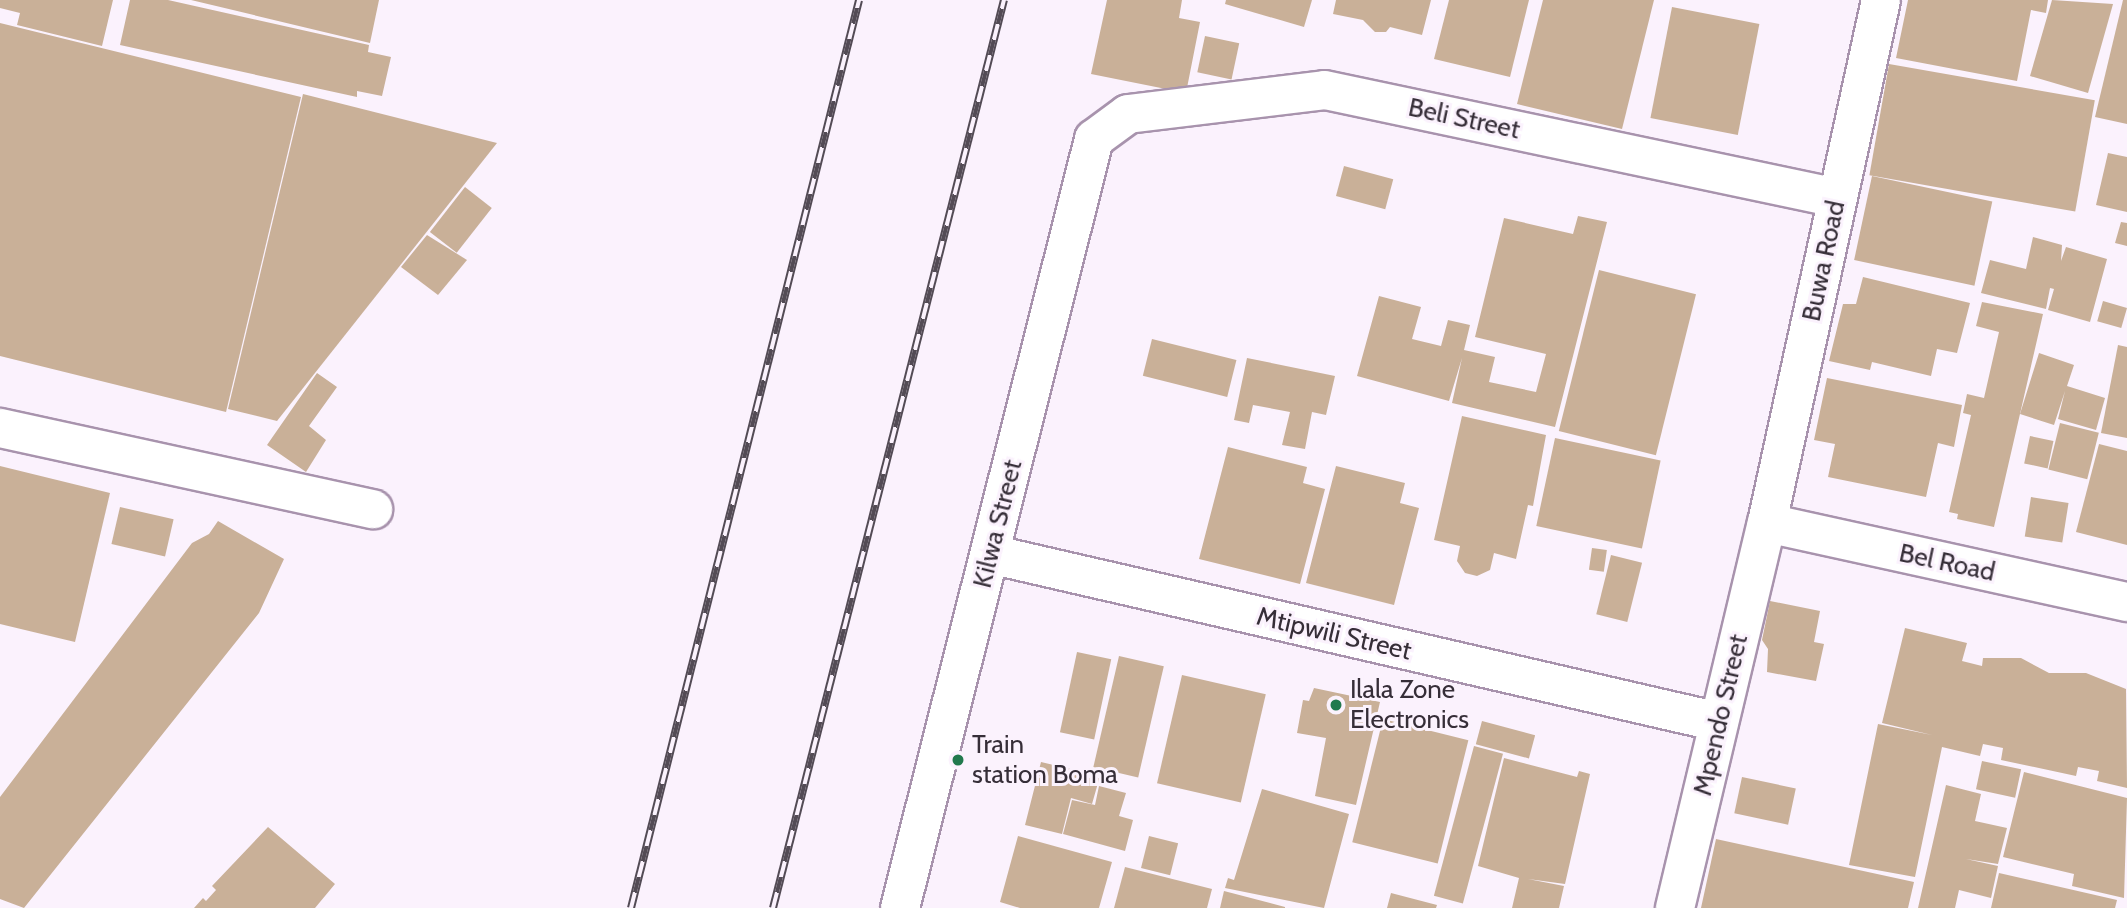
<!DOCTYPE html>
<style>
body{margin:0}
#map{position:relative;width:2127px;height:908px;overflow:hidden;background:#fbf2fd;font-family:Cabin,sans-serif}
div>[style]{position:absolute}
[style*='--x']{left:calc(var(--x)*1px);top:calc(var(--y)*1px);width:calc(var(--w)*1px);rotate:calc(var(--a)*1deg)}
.building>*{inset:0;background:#c9b098;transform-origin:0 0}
.roads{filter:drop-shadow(2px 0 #a893ad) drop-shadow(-2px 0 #a893ad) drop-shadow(0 2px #a893ad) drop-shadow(0 -2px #a893ad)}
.street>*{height:38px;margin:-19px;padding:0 19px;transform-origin:19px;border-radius:19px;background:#fff}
.rail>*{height:8px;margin-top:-4px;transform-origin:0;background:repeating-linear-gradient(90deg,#fbf2fd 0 16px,#534b55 0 32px);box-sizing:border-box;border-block:2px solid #534b55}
.dots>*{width:19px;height:19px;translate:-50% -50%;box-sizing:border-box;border:4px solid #fbf2fd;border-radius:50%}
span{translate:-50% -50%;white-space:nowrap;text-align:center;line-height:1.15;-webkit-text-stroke:6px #fbf2fd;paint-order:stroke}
.street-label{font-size:26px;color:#362e38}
.poi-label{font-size:26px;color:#362e38}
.left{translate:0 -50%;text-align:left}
</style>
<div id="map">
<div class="building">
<div style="clip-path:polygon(0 0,113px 0,102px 46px,17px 25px,20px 13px,0 8px)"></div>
<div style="clip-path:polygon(130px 0,168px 0,369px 45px,368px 52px,391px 57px,382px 96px,357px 91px,357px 97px,120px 45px)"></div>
<div style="clip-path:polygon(191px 0,379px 0,370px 43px)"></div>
<div style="clip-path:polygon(1107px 0,1182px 0,1179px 18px,1200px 22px,1186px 93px,1091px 74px)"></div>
<div style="clip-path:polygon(1226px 0,1312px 0,1304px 27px,1225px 4px)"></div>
<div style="clip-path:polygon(1336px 0,1431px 0,1422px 35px,1390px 27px,1386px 32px,1375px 32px,1363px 20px,1333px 14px)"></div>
<div style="clip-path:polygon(1449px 0,1529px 0,1510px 77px,1434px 59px)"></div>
<div style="clip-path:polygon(1543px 0,1654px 0,1622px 129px,1517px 104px)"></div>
<div style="clip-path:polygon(1908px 0,2048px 0,2046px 13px,2031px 10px,2017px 81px,1896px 58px)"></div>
<div style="clip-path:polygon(2052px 0,2113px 4px,2088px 93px,2030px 76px)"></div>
<div style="clip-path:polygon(2123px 0,2127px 0,2127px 124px,2095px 117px)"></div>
<div style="left:1672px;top:7px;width:89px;height:113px;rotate:11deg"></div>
<div style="clip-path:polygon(0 23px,301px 97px,226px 412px,0 356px)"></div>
<div style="left:1205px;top:36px;width:35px;height:37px;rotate:12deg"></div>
<div style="left:1889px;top:64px;width:209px;height:113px;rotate:10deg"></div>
<div style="clip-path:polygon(303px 94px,497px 143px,277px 421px,228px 409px)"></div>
<div style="clip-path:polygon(2108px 153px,2127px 157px,2127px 212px,2096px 205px)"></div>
<div style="left:1344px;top:166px;width:51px;height:31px;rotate:15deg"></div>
<div style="left:1872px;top:176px;width:123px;height:86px;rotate:12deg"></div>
<div style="left:465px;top:187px;width:34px;height:57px;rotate:38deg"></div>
<div style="clip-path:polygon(1578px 216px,1607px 222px,1555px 427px,1452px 403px,1462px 358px,1449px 401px,1357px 376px,1379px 296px,1421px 307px,1412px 339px,1441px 346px,1448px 320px,1470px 325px,1464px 350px,1495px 357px,1489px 382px,1536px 392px,1546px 354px,1475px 337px,1504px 218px,1573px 234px)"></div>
<div style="clip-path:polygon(2121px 222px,2127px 223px,2127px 246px,2115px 243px)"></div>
<div style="clip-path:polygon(427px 235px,467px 260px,438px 295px,401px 267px)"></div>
<div style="clip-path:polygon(2033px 237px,2062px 245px,2061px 261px,2066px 247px,2107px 259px,2090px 322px,2048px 310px,2054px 289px,2050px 288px,2046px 309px,1981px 293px,1990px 260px,2026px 269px)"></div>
<div style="left:1599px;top:270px;width:100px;height:166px;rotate:14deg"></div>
<div style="clip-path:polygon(1863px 277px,1970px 303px,1957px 353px,1937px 349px,1931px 376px,1872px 362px,1870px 370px,1829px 361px,1843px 304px,1856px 304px)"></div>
<div style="left:2103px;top:301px;width:25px;height:21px;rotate:16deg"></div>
<div style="clip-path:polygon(1982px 302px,2043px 314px,1994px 527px,1957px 519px,1958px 514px,1949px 512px,1971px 415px,1963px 413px,1967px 394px,1984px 398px,1999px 332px,1976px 326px)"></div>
<div style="left:1152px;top:339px;width:87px;height:38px;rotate:14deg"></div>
<div style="clip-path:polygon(2118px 345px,2127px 347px,2127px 438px,2101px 433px)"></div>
<div style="clip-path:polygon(2039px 353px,2074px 365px,2067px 386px,2105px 398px,2096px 430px,2058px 419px,2065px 391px,2054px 425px,2020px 414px)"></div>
<div style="clip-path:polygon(1247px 358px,1335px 376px,1326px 415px,1312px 412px,1305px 449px,1282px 445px,1290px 412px,1253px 405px,1249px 423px,1234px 420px)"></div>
<div style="clip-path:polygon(317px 373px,337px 387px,309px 426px,326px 440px,306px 472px,267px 445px)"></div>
<div style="clip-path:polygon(1827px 378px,1962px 405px,1954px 447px,1938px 443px,1926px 497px,1828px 477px,1835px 444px,1814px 440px)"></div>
<div style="clip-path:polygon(1462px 416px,1546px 435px,1533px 506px,1528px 505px,1516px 559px,1494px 553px,1490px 570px,1477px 576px,1465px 573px,1457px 561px,1460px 546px,1434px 540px)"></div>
<div style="left:2060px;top:423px;width:40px;height:48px;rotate:14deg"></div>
<div style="left:2030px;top:436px;width:24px;height:28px;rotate:12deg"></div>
<div style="left:1555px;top:438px;width:108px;height:90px;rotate:12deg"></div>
<div style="clip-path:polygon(2099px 444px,2127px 451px,2127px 545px,2076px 532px)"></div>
<div style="clip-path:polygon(1228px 447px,1307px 467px,1303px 483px,1325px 489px,1300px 584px,1199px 559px)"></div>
<div style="clip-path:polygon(0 466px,110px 493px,75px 642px,0 624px)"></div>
<div style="clip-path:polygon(1336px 466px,1405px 483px,1400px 503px,1419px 508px,1394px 605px,1306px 583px)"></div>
<div style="left:2031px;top:497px;width:38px;height:40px;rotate:9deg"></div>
<div style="left:120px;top:507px;width:55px;height:38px;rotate:13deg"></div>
<div style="clip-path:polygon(218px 521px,284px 559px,259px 613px,24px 908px,0 899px,0 797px,192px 543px,209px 534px)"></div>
<div style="left:1592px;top:548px;width:15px;height:22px;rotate:8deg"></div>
<div style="left:1611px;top:555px;width:32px;height:61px;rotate:14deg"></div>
<div style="clip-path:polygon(1770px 601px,1820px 611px,1814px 642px,1824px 644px,1816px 681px,1767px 672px,1768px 649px,1762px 640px)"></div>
<div style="clip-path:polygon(1905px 628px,1967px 643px,1962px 661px,1982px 666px,1983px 658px,2021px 658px,2049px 673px,2086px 673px,2126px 689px,2127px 788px,2097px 781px,2099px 771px,2078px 767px,2076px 776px,2001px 760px,2003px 748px,1983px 744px,1980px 756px,1942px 747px,1915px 877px,1849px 865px,1878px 724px,1932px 735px,1882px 723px)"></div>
<div style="left:1077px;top:652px;width:35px;height:82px;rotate:12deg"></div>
<div style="left:1119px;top:656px;width:46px;height:114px;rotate:13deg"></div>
<div style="left:1182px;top:675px;width:86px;height:111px;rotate:13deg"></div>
<div style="clip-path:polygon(1314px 688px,1380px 702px,1356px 805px,1315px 796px,1326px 738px,1297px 733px,1303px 700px,1309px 701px)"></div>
<div style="left:1383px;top:719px;width:88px;height:127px;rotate:14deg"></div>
<div style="left:1482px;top:721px;width:55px;height:24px;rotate:15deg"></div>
<div style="left:1474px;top:746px;width:30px;height:155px;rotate:15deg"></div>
<div style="clip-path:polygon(1504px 758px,1577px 777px,1579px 771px,1590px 774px,1565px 884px,1528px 879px,1564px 886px,1559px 908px,1512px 908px,1519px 878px,1478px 866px)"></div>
<div style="left:1982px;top:761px;width:40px;height:29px;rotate:12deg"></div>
<div style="clip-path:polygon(1041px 762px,1100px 776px,1092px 804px,1071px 798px,1062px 834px,1025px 825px)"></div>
<div style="clip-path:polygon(2024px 772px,2127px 798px,2124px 898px,2072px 886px,2074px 874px,2003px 857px)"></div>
<div style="left:1742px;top:777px;width:55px;height:37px;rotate:12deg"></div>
<div style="clip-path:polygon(1946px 785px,1981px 794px,1975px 821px,2007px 828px,1998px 864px,1966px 859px,1998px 866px,1991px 898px,1959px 890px,1955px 908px,1918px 908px)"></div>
<div style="clip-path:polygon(1099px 786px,1126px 793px,1119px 816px,1133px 820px,1125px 851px,1063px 834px,1072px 800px,1095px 805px)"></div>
<div style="clip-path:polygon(1262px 789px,1349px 814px,1324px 908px,1225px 888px,1228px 878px,1234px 880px)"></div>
<div style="clip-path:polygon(268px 827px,335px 884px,315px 908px,194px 908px,203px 898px,206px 901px,216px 890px,212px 886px)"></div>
<div style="clip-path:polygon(1018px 836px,1112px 862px,1099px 908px,1020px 908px,1000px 902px)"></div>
<div style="left:1149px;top:836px;width:30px;height:33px;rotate:14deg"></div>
<div style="clip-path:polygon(1716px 839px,1914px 882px,1908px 908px,1701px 908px)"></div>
<div style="clip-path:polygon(1125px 867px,1212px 889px,1207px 908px,1114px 908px)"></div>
<div style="clip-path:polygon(1999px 873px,2117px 900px,2115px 908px,1991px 908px)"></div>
<div style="clip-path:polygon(1224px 891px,1285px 907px,1285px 908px,1220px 908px)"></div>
<div style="clip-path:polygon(1391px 893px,1437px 905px,1436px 908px,1387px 908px)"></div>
</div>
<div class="roads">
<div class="street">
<div style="--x:0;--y:428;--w:382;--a:12.3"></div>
<div style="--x:1767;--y:523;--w:369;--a:12.4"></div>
<div style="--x:990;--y:554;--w:748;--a:12.98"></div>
<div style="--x:900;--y:908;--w:793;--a:-75.84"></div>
<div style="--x:1094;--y:139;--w:42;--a:-36.3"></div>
<div style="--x:1128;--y:114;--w:198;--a:-6.9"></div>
<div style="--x:1325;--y:90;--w:523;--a:11.91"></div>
<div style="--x:1675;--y:908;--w:396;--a:-76.6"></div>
<div style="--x:1767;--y:523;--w:535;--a:-77.7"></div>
</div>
</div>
<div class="rail">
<div style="--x:631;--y:908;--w:936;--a:-75.9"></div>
<div style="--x:773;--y:908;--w:937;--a:-75.73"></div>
</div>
<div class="dots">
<div style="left:1336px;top:705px;background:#21794d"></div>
<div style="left:958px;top:760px;background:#21794d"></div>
</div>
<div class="street-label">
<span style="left:1464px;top:119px;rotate:12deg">Beli Street</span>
<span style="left:1824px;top:261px;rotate:-78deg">Buwa Road</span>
<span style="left:998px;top:524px;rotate:-76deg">Kilwa Street</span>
<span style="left:1947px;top:563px;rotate:12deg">Bel Road</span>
<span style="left:1334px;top:634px;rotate:13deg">Mtipwili Street</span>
<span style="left:1721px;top:715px;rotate:-77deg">Mpendo Street</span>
</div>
<div class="poi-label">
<span class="left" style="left:1350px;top:705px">Ilala Zone<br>Electronics</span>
<span class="left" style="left:972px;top:760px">Train<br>station Boma</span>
</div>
</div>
